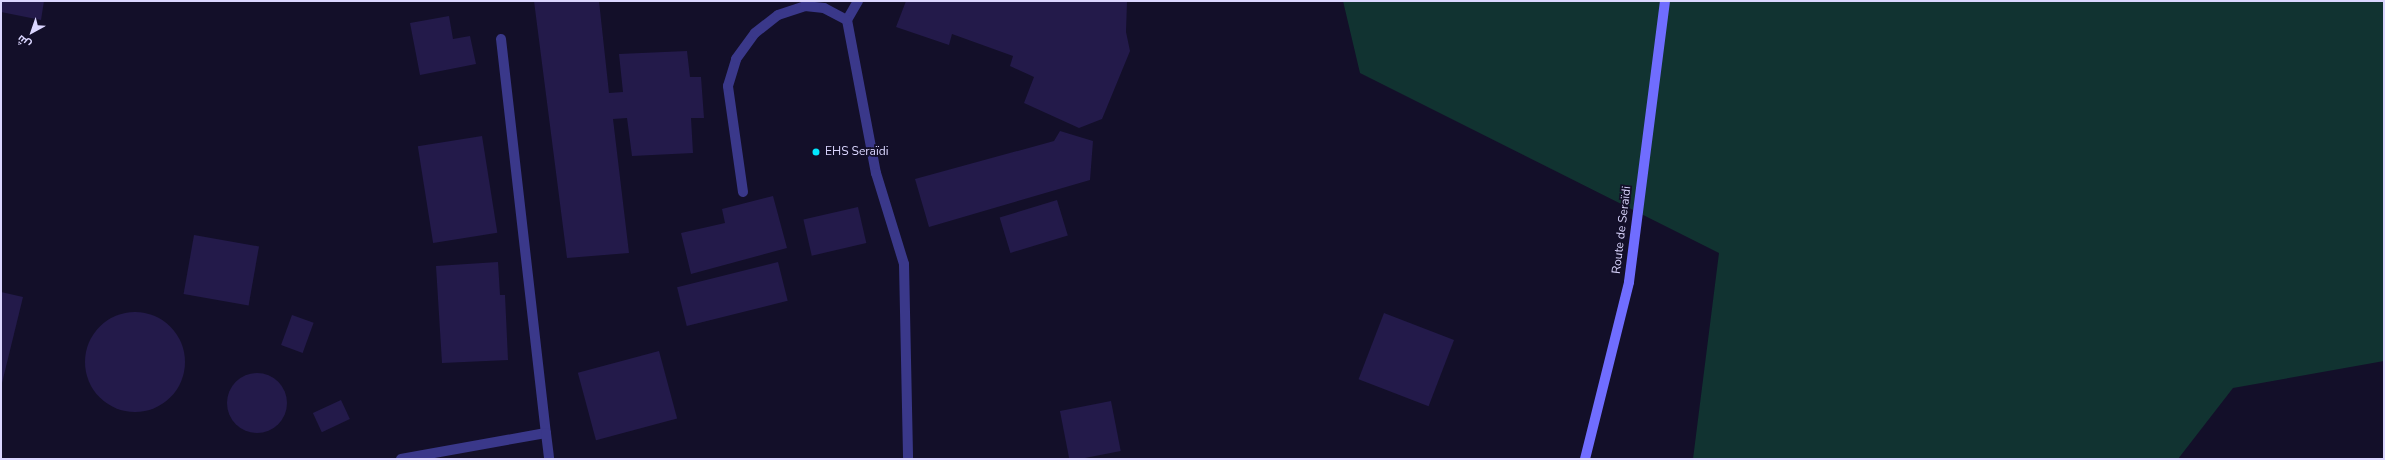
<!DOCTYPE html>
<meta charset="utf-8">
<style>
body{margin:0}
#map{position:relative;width:2385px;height:460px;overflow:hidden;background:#130f29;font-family:"Nunito Sans",Cairo,sans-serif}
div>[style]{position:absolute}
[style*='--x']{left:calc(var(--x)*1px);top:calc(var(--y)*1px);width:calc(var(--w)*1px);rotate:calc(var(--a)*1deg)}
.green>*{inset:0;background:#113331}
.building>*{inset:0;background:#231a4a;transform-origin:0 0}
.round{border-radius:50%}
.service>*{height:10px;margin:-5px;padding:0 5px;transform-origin:5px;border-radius:5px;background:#3a388a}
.minor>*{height:10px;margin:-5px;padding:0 5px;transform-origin:5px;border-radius:5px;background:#3a388a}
.secondary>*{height:10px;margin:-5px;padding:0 5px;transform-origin:5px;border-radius:5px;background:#706dff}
.dots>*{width:11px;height:11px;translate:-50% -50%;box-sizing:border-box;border:2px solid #130f29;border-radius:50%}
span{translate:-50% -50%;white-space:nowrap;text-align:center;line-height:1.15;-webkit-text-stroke:3.5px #130f29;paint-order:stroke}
.poi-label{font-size:12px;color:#dbd6ff}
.left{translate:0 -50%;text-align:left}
.street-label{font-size:12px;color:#dbd6ff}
.frame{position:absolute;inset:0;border:2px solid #dbd6ff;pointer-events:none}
.north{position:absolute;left:12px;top:12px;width:40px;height:40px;-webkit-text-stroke:3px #130f29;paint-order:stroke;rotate:220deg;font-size:11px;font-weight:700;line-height:16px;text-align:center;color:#dbd6ff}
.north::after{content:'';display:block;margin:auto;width:14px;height:18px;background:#dbd6ff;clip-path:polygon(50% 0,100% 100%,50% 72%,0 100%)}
</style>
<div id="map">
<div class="green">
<div style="clip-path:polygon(1343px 1px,2384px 1px,2384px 361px,2233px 388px,2178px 459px,1693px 459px,1719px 253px,1360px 73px)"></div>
</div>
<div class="building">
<div style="clip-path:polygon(1px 1px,44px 1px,41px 20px,1px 12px)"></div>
<div style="clip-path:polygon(534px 1px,599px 1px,609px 93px,623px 92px,619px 54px,687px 51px,690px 77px,701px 77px,704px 118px,691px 118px,693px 153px,632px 156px,627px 118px,613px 119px,629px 253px,567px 258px)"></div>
<div style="clip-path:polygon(906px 1px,1127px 1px,1126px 32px,1130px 51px,1102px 119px,1079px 128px,1024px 103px,1034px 77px,1010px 66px,1013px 56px,952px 34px,949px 45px,896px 27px)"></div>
<div style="clip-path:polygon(449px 16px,453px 39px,470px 36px,476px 64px,420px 75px,410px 23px)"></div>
<div style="clip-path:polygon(1060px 131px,1093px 141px,1090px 180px,929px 227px,915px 179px,1054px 141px)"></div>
<div style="left:482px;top:136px;width:98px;height:65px;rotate:81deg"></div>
<div style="clip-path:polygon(773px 196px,787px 248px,691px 274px,681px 233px,725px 223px,722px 209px)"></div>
<div style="left:1057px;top:200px;width:37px;height:60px;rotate:73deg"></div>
<div style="left:858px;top:207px;width:37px;height:56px;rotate:77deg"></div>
<div style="left:194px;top:235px;width:66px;height:60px;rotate:10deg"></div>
<div style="clip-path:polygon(498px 262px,500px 295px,505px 295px,508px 360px,442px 363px,436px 266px)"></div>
<div style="left:778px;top:262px;width:40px;height:104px;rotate:76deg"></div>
<div style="clip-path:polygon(1px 292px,23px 297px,2px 383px,1px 383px)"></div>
<div class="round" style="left:85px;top:312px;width:100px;height:100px"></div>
<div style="left:1384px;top:313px;width:75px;height:71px;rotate:21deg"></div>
<div style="left:292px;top:315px;width:23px;height:32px;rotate:20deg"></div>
<div style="left:659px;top:351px;width:70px;height:84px;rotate:75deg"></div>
<div class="round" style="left:227px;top:373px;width:60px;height:60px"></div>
<div style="left:341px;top:400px;width:21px;height:31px;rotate:65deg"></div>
<div style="left:1111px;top:401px;width:51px;height:52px;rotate:79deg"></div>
</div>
<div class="service">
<div style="--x:858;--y:1;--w:22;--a:120"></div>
<div style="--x:847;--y:20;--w:156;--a:79.3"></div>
<div style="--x:876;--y:173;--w:95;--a:72.9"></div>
<div style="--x:501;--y:39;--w:397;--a:83.5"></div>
<div style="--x:743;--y:192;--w:107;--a:-98.1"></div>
<div style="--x:728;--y:86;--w:28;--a:-73"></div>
<div style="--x:736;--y:59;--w:32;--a:-54"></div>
<div style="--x:755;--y:33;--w:29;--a:-38"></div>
<div style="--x:778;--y:15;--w:28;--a:-18"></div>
<div style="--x:805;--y:6;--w:19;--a:6"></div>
<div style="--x:824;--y:8;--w:26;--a:28"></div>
<div style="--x:401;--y:459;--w:147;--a:-10.2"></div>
<div style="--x:546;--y:433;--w:26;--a:83"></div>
</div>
<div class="minor">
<div style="--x:904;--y:264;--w:195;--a:88.8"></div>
</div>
<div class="secondary">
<div style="--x:1585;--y:459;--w:182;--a:-76"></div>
<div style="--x:1629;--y:282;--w:283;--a:-82.7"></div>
</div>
<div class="dots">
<div style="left:816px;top:152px;background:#02e7ff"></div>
</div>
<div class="poi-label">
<span class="left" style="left:825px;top:152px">EHS Seraïdi</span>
</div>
<div class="street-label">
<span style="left:1622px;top:230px;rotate:-83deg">Route de Seraïdi</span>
</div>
<div class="frame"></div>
<div class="north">ش</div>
</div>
